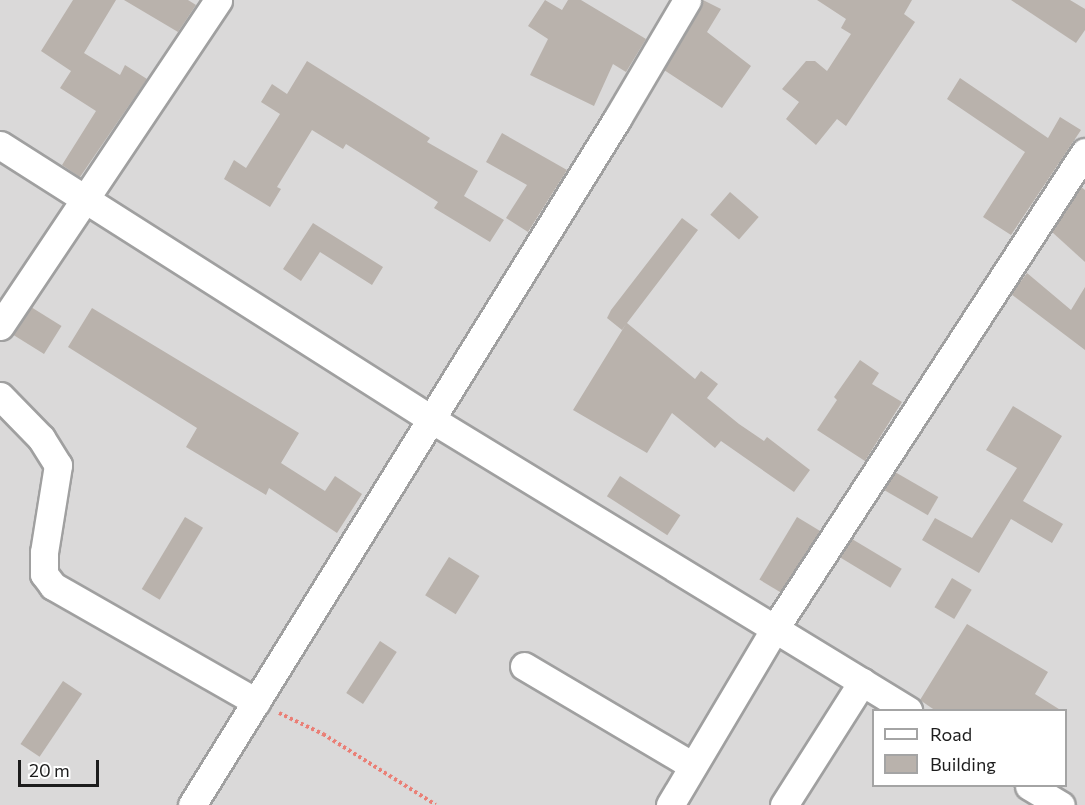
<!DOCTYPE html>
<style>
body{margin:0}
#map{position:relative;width:1085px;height:805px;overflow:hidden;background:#ece9e3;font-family:Commissioner,sans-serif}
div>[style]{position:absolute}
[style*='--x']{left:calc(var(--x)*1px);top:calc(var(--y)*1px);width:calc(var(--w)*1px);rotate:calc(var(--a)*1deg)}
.residential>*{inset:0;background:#dad9d9}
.building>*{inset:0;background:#b9b2ac;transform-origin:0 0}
.path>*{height:4px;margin-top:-2px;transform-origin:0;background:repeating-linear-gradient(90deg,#ea7f76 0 3px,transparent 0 6px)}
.roads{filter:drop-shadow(2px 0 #a0a0a0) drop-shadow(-2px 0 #a0a0a0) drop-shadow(0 2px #a0a0a0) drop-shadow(0 -2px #a0a0a0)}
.street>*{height:27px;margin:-13.5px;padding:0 13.5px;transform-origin:13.5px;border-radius:13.5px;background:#fff}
span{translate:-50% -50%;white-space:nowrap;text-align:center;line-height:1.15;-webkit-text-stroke:6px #fff;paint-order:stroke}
.legend{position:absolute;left:872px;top:709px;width:195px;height:78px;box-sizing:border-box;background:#fff;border:2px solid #a4a4a4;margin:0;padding:8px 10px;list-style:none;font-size:18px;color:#1c1c1c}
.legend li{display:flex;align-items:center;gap:12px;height:30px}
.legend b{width:30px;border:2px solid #a4a4a4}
.scale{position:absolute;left:18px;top:760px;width:81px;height:27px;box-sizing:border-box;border:3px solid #1c1c1c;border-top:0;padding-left:8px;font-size:18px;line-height:21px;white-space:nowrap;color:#1c1c1c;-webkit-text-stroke:4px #fff;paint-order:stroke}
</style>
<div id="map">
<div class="residential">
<div style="clip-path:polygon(evenodd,0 0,1085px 0,1085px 805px,0 805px,0 0,874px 710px,1066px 710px,1066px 786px,874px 786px,874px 710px)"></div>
</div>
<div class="building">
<div style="clip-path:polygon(73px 0,116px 0,84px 53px,120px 75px,125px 65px,147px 79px,80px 177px,62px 165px,96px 111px,60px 88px,71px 71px,41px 51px)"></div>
<div style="clip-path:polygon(124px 0,188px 0,196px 5px,178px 32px)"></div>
<div style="clip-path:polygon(545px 0,562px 10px,568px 0,581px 0,646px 39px,626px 72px,613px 64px,594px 106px,530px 75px,548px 39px,528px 26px)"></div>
<div style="clip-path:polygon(703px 0,721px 9px,707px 32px,751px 66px,722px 108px,664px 70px)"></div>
<div style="clip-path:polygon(817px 0,912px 0,904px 14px,915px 22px,846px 126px,837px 119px,816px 145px,786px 119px,799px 102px,782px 89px,806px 61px,815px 61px,827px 71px,851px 34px,841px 28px,846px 19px)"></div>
<div style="clip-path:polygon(1011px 0,1070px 0,1085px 9px,1085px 30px,1076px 43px)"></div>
<div style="clip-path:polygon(307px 61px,430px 138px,427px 142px,478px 171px,464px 196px,504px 220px,490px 242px,434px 208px,438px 202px,346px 144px,343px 149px,312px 130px,277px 187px,281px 189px,270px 207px,224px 179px,234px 160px,246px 168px,280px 114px,261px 102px,272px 84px,287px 94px)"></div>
<div style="clip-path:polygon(960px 78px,1048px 138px,1060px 117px,1081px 130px,1011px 235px,983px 217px,1025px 152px,947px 99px)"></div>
<div style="clip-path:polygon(502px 133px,567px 170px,528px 232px,506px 218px,527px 185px,486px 162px)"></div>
<div style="clip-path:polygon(1081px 187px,1085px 190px,1085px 262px,1052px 232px)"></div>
<div style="left:730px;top:192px;width:38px;height:30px;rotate:41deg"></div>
<div style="clip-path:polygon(682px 218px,698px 230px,627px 323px,695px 379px,701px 371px,718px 384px,707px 398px,739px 424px,764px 441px,767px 437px,810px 470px,794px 492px,721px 441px,715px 448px,672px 413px,647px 453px,573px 410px,626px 324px,622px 330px,607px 318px,611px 310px)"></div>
<div style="clip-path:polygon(313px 223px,383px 267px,372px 285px,320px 252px,301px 281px,283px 269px)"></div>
<div style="clip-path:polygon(1027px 273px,1071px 310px,1085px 287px,1085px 350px,1011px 294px)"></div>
<div style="left:31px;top:307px;width:36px;height:33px;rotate:32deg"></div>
<div style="clip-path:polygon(92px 308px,299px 433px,281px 463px,325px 491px,335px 476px,362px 494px,337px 533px,269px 488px,266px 495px,186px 447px,197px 428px,68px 347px)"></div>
<div style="clip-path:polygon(860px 360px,879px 373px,872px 384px,902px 402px,865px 461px,817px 430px,837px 400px,834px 397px)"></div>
<div style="clip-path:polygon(1013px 406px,1062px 436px,1023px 501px,1063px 524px,1052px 543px,1011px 519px,979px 573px,922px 540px,935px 518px,972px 538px,1017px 468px,986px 450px)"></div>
<div style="left:895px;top:472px;width:50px;height:21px;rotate:30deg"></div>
<div style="left:620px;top:476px;width:72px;height:24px;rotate:33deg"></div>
<div style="left:185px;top:517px;width:21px;height:84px;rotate:31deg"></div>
<div style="left:797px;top:517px;width:27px;height:73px;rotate:31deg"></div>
<div style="left:852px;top:539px;width:58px;height:22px;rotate:31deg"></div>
<div style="left:449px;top:557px;width:36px;height:45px;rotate:32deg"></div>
<div style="left:952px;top:578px;width:23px;height:34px;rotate:31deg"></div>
<div style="clip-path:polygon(967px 624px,1048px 672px,1035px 694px,1062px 711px,936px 711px,920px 700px)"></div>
<div style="left:380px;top:641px;width:20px;height:62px;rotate:33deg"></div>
<div style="left:63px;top:681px;width:23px;height:76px;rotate:34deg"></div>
</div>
<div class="path">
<div style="--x:279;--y:713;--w:49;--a:25.5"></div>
<div style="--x:323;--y:734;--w:133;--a:32.1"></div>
</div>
<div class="roads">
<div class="street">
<div style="--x:0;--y:145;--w:511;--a:32.45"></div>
<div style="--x:431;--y:419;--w:559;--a:31.39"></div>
<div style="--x:0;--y:326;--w:392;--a:-56.2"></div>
<div style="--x:0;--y:396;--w:59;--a:45.7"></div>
<div style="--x:41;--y:438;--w:32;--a:58"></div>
<div style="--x:58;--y:465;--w:88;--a:99.1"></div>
<div style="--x:44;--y:552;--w:22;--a:90"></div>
<div style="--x:44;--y:574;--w:15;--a:53"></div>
<div style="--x:53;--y:586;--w:234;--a:29.7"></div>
<div style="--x:524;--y:666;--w:196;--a:30.6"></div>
<div style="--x:1029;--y:786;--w:37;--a:31"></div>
<div style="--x:192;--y:805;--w:807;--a:-58.22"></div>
<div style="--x:617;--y:119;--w:138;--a:-59.5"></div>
<div style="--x:670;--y:805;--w:206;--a:-59.3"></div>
<div style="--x:775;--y:628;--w:568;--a:-56.93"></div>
<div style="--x:784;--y:805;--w:146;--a:-57.6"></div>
</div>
</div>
<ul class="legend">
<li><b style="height:8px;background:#fff"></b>Road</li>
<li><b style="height:16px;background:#b9b2ac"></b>Building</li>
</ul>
<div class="scale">20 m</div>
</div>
